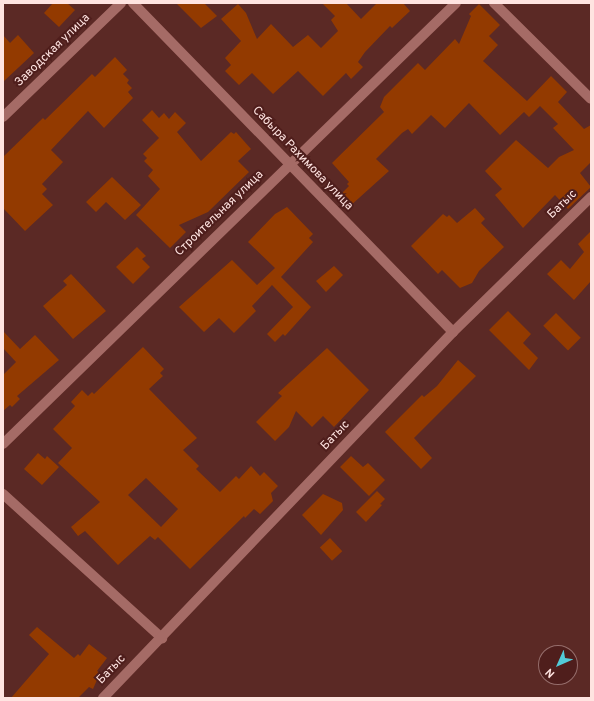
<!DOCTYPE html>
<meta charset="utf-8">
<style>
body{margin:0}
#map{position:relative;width:594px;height:701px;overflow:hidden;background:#5b2925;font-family:Overpass,sans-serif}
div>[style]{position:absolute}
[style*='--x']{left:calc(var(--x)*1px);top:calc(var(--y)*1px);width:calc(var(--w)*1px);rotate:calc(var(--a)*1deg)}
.building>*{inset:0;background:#933a00;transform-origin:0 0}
.street>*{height:10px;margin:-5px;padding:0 5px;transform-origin:5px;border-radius:5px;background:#a56b66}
span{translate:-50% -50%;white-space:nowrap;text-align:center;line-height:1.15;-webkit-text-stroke:4px #4f1e1c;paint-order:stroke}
.street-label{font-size:12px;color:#ffe4e1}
.frame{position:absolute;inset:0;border:4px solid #ffe4e1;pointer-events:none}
.north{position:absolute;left:538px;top:645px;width:40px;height:40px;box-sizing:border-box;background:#4f1e1c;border:1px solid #956d6b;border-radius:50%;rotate:225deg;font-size:11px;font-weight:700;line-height:16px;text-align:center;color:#ffe4e1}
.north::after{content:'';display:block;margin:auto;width:14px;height:18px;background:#52cbd8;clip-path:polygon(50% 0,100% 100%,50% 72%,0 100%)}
</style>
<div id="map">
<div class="building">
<div style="clip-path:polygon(53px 3px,67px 3px,75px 10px,59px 27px,44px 13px)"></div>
<div style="clip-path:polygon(176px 3px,204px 3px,217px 16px,201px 28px)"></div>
<div style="clip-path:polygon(322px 3px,346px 3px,361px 19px,377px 3px,403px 3px,410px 11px,392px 28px,390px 26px,365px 52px,358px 62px,363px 67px,351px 79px,346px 73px,323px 96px,298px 71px,273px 94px,252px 73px,239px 85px,225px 71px,231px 65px,225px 58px,241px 41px,221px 19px,238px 4px,246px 13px,257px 39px,271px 24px,293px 47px,308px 35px,321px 48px,338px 31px,331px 20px,335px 16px)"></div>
<div style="clip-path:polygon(479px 4px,500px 25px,489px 36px,498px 45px,483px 61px,527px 101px,551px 76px,567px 92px,558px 102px,584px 129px,591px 125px,591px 162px,580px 173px,591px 187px,568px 209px,555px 195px,523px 228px,495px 195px,502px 189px,485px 171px,516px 140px,548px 168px,559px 157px,574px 150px,553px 128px,558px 124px,540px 106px,529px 117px,524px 112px,500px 135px,469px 103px,445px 128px,431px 115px,412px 134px,408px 129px,402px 133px,376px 159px,389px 171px,349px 207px,339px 196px,349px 186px,347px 184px,349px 182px,332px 163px,384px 112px,380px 107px,384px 97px,418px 63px,425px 70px,455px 39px,459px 44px,471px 16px,469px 14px)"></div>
<div style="clip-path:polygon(3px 35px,10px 43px,18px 35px,34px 53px,3px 82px)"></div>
<div style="clip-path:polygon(115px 57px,127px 70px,123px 74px,129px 80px,127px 83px,132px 88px,128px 92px,133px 98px,104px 128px,88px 111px,51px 150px,63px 162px,42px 184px,47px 189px,42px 194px,53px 205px,25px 231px,3px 208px,3px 157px,43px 118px,45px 120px,92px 74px,95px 77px)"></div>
<div style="clip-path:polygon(152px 110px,159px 118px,164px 113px,169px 119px,175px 112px,186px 123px,177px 132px,201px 161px,231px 132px,234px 134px,236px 132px,251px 149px,238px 161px,249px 172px,208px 212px,179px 225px,186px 232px,170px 248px,136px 215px,160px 189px,148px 176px,153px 170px,144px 161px,147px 158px,143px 154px,159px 138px,142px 120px)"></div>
<div style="clip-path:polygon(112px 177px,141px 205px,125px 220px,106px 202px,96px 212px,86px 202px)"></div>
<div style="clip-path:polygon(287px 207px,313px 234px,309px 238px,313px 242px,281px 277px,311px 307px,285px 336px,283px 334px,275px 342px,267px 334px,293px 307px,272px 285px,252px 306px,256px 311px,234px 333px,219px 318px,204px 332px,179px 307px,232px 260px,257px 285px,275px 268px,248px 242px,275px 214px)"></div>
<div style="clip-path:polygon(475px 208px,485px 219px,481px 223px,504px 247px,479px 271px,472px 283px,460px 288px,442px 270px,438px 274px,411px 246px,443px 214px,447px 217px,449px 215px,457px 223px)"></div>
<div style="clip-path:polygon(591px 231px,591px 281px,574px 300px,547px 274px,561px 260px,570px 269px,584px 252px,578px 244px)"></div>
<div style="clip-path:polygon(137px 247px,146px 256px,142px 259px,150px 267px,133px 284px,116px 267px)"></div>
<div style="clip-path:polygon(334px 266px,343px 275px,326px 292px,316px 281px)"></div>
<div style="clip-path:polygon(71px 274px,106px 311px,73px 339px,43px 306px,67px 285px,63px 281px)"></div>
<div style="clip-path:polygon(508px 311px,531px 334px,523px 343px,538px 358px,529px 370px,489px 330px)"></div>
<div style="left:556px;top:313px;width:35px;height:18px;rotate:45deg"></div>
<div style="clip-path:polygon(3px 331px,20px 349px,35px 335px,59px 360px,17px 396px,20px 399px,12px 407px,10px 405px,3px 411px,3px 375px,16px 362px,3px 348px)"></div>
<div style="clip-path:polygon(evenodd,143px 347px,164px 369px,160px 373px,163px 376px,149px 389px,197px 438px,183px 450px,199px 466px,196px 469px,220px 492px,236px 476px,239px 479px,251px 466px,260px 476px,264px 472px,278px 486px,271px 493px,273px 501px,260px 514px,254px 509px,245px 518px,244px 516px,190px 569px,158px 537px,155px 540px,150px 536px,118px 565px,85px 531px,78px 536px,71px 527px,100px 502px,58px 463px,72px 448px,53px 429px,75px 406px,71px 402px,82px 390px,88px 396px,92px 392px,94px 394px,143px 347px,146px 478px,178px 509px,161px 527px,128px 495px,146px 478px)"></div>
<div style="clip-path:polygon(327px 348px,369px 390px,334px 427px,323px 416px,312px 427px,296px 411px,289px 427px,275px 441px,256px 422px,282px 396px,278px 393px)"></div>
<div style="clip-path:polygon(458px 360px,476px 376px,414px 438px,432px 458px,421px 469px,385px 432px,422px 395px,424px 397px,437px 386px)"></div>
<div style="clip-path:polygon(38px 453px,45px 459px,47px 456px,59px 467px,42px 485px,24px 469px)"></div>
<div style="clip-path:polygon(351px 456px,363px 467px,368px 463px,385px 480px,369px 496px,340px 467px)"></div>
<div style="clip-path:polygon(377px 491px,385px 499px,380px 504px,382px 505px,366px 522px,356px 512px)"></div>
<div style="clip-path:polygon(323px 494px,342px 503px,343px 510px,321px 535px,302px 515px)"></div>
<div style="left:330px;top:538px;width:18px;height:14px;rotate:47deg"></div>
<div style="clip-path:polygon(37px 627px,74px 658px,78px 654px,80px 656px,89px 644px,107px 658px,97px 671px,100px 673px,93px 689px,89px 687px,78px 698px,11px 698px,49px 654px,29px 635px)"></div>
</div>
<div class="street">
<div style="--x:133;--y:3;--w:459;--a:45.8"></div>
<div style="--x:494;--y:3;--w:136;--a:44.7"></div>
<div style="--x:3;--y:117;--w:164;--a:-44"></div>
<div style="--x:3;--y:444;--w:632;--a:-44.23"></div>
<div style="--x:3;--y:494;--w:215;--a:42.2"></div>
<div style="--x:103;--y:698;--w:506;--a:-46.28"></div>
<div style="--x:453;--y:332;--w:193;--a:-44.4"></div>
</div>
<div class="street-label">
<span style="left:53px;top:51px;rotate:-44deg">Заводская улица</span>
<span style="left:302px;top:159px;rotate:46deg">Сабыра Рахимова улица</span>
<span style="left:563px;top:205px;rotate:-44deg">Батыс</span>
<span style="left:220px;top:214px;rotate:-44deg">Строительная улица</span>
<span style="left:336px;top:436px;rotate:-46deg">Батыс</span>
<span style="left:112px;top:670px;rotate:-46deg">Батыс</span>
</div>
<div class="frame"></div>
<div class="north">N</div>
</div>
